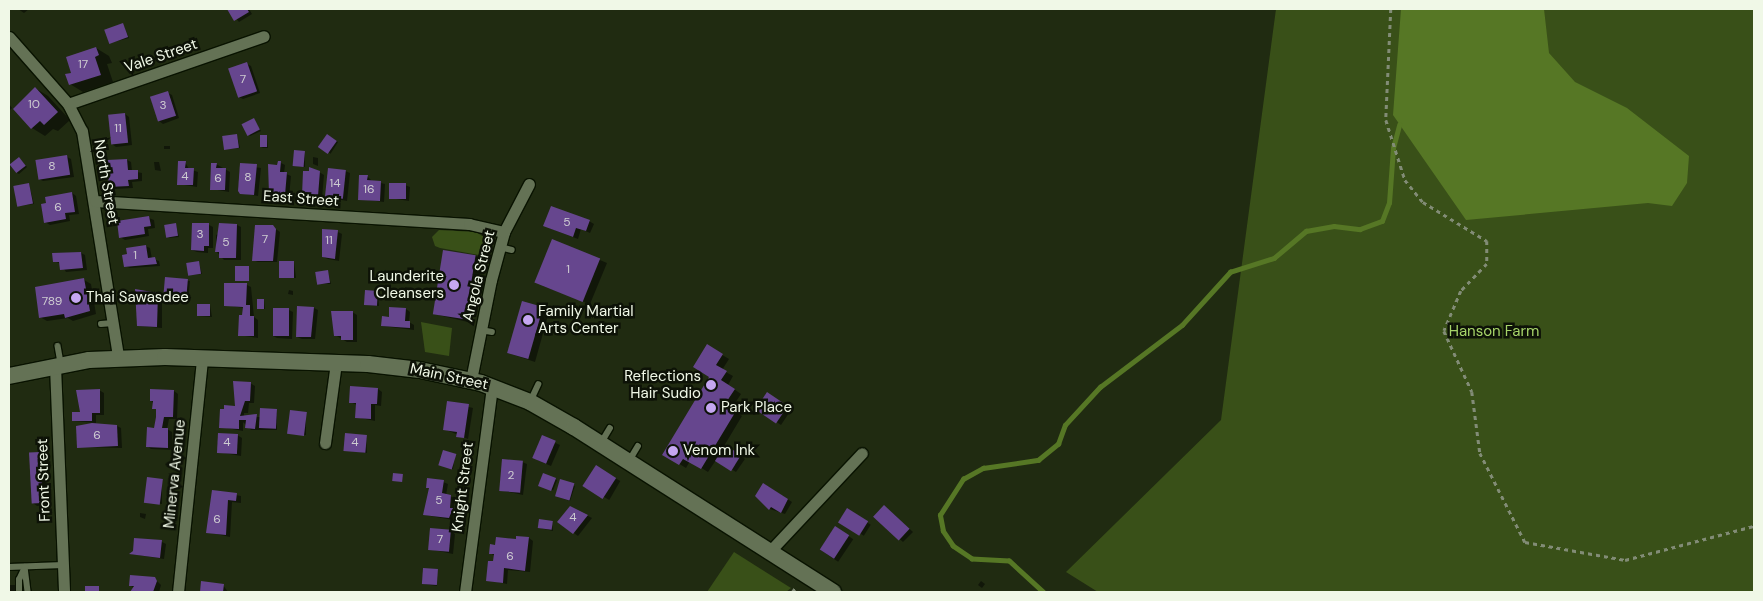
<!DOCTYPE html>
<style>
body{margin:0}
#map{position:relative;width:1763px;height:601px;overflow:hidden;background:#202b11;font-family:"DM Sans",sans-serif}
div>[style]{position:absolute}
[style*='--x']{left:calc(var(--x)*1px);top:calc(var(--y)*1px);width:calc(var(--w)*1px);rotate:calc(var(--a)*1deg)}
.green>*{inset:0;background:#395018}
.water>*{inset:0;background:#567725}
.shadow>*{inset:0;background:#0007;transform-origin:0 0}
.stream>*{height:4.5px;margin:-2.25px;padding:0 2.25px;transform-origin:2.25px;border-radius:2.25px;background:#567725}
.building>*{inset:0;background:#66468e;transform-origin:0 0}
.path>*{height:2.5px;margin-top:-1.25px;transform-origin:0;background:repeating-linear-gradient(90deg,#828c76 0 4px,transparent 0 8px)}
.roads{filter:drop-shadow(1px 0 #091300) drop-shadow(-1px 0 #091300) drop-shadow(0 1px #091300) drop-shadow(0 -1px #091300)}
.lane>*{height:5.5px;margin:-2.75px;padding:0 2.75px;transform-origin:2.75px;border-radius:2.75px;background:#647255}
.street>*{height:11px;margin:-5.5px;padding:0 5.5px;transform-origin:5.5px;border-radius:5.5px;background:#647255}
.secondary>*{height:16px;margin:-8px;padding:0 8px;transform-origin:8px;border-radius:8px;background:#647255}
.dots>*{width:14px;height:14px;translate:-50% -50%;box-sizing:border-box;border:2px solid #0d1207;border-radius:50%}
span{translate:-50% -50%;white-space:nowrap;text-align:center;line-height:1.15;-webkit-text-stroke:5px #0d1207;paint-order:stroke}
.number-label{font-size:12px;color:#ceccd1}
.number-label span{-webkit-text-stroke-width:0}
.street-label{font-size:15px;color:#f0f8e7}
.poi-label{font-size:15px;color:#f0f8e7}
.right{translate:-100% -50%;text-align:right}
.left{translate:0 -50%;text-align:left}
.park-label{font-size:15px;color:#a6d469}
.frame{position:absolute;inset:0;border:10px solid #f0f8e7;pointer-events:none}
</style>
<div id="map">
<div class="green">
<div style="clip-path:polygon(1276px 9px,1754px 9px,1754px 592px,1098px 592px,1066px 572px,1221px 420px)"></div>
<div style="clip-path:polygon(439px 230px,476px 232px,484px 237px,489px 250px,484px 256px,440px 248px,435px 246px,432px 237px)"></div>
<div style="clip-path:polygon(421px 322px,452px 328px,449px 356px,425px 352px)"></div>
<div style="clip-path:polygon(734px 552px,791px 588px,786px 592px,707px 592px)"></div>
</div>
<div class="water">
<div style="clip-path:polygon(1401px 9px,1544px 9px,1549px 53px,1575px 82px,1627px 108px,1689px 156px,1687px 183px,1672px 206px,1648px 203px,1466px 220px,1393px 115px)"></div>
</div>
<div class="shadow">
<div style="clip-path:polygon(18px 9px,29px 9px,24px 13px)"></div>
<div style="clip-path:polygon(228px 9px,249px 9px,252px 14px,239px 22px)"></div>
<div style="clip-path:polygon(123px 24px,129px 38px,110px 43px)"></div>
<div style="clip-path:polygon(96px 48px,109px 56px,112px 63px,107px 64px,113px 82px,83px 92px,70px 84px,73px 73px)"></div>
<div style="clip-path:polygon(247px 64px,251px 66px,260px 93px,243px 99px,239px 97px)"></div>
<div style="clip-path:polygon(35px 88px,48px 96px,70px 120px,58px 131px,53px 129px,45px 136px,32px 128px,15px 109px)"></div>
<div style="clip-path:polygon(168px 93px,172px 95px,179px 118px,163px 124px,159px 121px)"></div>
<div style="clip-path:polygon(9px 104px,12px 108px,9px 111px)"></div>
<div style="clip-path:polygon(125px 114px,129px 117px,132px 145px,116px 147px,112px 144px)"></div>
<div style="clip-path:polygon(254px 120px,261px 131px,250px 136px,243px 125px)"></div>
<div style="clip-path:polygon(237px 135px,240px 148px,225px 149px)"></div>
<div style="left:327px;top:135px;width:13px;height:14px;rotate:32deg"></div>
<div style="clip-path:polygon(267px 136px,268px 148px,263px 148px,261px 147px)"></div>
<div style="left:164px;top:146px;width:6px;height:3px"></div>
<div style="clip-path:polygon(305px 152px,305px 167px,296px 166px)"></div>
<div style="clip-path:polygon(67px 157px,71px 159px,74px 177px,43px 181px,39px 179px)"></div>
<div style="clip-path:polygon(313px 157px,318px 158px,318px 166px,313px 164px)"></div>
<div style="clip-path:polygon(19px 158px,27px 167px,19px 174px,17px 173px)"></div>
<div style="clip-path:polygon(127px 160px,131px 162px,132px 171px,142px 173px,142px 181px,132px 182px,133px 188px,114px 189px,110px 186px)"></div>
<div style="clip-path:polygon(154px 162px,159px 162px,161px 171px,155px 170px)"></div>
<div style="clip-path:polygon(185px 162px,189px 169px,198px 172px,197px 187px,178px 184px)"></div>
<div style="clip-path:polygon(281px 163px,285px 165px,284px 173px,291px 176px,289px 197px,270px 193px)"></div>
<div style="clip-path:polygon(216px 164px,230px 172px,229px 192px,212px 189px)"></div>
<div style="clip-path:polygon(241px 165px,261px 168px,258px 196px,241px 193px)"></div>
<div style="clip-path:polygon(345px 171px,350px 173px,347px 201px,326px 197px)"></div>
<div style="clip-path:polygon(319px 172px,324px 175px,322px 198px,308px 197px,303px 195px)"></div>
<div style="clip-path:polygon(367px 176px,372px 181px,385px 184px,384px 202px,359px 199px)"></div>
<div style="clip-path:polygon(29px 184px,34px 204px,19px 206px,17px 205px)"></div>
<div style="clip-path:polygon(405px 185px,410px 187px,409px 201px,390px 198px)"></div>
<div style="clip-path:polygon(72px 193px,76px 196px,79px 214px,69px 215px,70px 221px,50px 225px,45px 222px,47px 204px)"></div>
<div style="clip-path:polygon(149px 218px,154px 220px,155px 228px,148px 229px,149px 236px,125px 240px,120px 237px)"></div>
<div style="clip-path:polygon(589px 221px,594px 224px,590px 233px,581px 229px,578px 239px,549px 228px)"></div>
<div style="clip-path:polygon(176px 225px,179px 237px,169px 238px,168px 237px)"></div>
<div style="clip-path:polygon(209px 225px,213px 227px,213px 248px,208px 248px,208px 253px,197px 252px,192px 250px)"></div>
<div style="clip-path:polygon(237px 225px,241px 227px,241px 260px,224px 260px,216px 251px,216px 235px)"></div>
<div style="clip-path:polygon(273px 227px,280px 232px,277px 262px,258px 262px,253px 260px)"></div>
<div style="clip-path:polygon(338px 232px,342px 234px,339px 261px,328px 259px,323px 257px)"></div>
<div style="clip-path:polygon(553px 240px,607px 263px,590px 304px,543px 286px)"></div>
<div style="clip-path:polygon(145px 246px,150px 248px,152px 259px,159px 261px,160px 266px,130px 268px,125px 266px)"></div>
<div style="clip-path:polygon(81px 253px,85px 255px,87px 270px,66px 272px,61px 264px,54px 261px)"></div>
<div style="clip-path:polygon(475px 256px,482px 260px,472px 323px,434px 314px)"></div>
<div style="clip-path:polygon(294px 262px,296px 278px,280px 277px)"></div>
<div style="clip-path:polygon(199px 263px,202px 274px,189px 275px)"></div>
<div style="clip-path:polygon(248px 267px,249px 281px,237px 281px)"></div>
<div style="clip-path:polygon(328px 272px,331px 284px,318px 284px)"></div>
<div style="left:166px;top:279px;width:24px;height:14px;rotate:5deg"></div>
<div style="clip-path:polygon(84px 280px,91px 284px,96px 314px,73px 321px,68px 318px,47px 321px,40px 317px)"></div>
<div style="clip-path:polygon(247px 285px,251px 287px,254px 317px,258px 320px,258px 338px,239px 335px,244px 308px,225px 305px)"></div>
<div style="clip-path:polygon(136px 290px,162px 297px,162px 328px,138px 326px)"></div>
<div style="clip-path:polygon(289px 290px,293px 291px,293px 295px,288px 294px)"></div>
<div style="clip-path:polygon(378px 292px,379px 306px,366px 305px)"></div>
<div style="clip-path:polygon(264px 300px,265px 309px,258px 308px)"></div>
<div style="clip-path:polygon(210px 305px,212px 317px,198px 316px)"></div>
<div style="clip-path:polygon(314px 308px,318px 310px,315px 339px,302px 339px,297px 337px)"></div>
<div style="clip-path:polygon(542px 308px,549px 312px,535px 362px,508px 353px)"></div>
<div style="clip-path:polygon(406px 309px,410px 312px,409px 322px,414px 325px,414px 330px,382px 326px)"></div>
<div style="clip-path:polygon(289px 310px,293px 312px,292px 339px,277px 338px,273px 336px)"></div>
<div style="clip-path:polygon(352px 312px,357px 315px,357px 342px,347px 342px,335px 335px)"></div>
<div style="clip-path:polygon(707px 346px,729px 359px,722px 370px,733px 376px,728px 385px,741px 394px,731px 409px,742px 416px,724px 446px,745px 459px,736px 472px,716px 460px,708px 472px,690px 461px,686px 468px,663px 454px,711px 377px)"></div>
<div style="clip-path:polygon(250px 383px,255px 386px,254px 403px,249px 403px,248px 413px,244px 413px,244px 417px,260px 417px,261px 409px,277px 410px,277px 430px,251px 430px,243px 422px,243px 431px,221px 427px)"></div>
<div style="clip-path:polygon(378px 389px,382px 392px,381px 406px,375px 405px,375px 421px,356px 417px,357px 405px,350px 402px)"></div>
<div style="clip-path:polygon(99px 390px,104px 393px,104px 415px,96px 415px,96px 423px,74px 421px)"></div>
<div style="clip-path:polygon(174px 391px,178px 394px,177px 419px,169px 419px,167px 429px,172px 432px,172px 450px,151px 449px,147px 446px,155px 429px,157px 410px,151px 400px)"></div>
<div style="clip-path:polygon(771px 396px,791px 410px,781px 425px,757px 409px)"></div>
<div style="clip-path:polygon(448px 402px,473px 408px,468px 439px,444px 429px)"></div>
<div style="clip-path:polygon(306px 413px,306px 435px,291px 434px)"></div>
<div style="clip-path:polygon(117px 426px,121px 428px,122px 448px,78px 447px)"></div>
<div style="clip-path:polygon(237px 435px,242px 438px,241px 456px,218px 452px)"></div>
<div style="clip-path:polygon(366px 436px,367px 453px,345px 450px)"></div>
<div style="clip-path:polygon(542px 437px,560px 445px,551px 466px,537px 460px)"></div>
<div style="clip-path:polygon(40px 454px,44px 456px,47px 505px,37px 506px,33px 503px)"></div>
<div style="clip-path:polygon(455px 455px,453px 469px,441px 465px)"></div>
<div style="clip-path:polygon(522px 462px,527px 464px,523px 495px,500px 490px)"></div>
<div style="left:596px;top:467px;width:28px;height:22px;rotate:30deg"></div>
<div style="left:544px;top:475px;width:14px;height:11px;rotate:21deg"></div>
<div style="clip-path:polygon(162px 480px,162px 504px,147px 503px)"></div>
<div style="clip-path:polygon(561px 480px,575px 486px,570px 501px,558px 497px)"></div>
<div style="clip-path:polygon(443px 482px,448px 484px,446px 495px,455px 498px,453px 520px,425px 515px,430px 489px,427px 487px)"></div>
<div style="clip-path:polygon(764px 484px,792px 502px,785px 514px,770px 509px)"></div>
<div style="clip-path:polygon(213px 491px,241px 496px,241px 503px,232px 502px,230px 537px,207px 532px)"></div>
<div style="clip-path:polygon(570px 507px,592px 518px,578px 536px,559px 522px)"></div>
<div style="clip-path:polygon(888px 509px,913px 532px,903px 542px,875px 517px)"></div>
<div style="left:847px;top:510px;width:28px;height:13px;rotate:32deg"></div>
<div style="clip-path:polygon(140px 513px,146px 514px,145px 519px,140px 517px)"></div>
<div style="clip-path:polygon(552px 523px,553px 531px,540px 528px)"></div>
<div style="left:835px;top:527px;width:22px;height:27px;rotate:34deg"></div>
<div style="clip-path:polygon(451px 531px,455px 534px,453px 554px,429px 549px)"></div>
<div style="clip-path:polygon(529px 538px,533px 541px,530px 572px,508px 570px,507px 584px,487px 580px,494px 562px,495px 556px,490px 553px,496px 546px)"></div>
<div style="clip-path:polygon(162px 542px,166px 544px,164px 559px,131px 554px)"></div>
<div style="clip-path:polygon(437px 571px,437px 586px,424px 584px)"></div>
<div style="clip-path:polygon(154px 578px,161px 585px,159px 592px,132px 592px,134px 588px,130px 585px)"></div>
<div style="left:981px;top:581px;width:5px;height:5px;rotate:37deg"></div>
<div style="clip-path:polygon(202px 583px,223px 585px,228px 592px,201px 592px)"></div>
<div style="clip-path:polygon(9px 585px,15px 585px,22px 592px,9px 592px)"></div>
</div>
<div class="stream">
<div style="--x:1043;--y:592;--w:46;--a:-137.6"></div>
<div style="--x:1009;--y:561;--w:37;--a:-177"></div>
<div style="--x:972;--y:559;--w:23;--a:-146"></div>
<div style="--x:953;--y:546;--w:18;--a:-124"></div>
<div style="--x:943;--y:531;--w:16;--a:-101"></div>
<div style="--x:940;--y:515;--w:43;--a:-57.4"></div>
<div style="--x:963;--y:479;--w:23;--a:-29"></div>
<div style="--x:983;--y:468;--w:56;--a:-8.3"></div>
<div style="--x:1038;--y:460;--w:26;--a:-39"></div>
<div style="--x:1058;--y:444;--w:20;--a:-70"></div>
<div style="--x:1065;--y:425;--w:52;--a:-47.4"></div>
<div style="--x:1100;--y:387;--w:103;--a:-37.1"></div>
<div style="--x:1182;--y:325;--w:72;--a:-47.8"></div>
<div style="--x:1230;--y:272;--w:46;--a:-17.7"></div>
<div style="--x:1274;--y:258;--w:42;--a:-40.2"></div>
<div style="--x:1306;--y:231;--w:28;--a:-10"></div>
<div style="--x:1334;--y:226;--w:26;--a:7"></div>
<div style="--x:1360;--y:229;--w:23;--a:-20"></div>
<div style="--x:1382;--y:221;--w:19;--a:-69"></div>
<div style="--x:1389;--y:203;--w:55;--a:-85.8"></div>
<div style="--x:1393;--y:148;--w:24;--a:-75"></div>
</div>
<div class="building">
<div style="clip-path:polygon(227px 9px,247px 9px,249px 12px,234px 21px)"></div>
<div style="left:123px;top:23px;width:15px;height:20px;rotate:70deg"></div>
<div style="clip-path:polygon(96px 47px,99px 55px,95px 57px,101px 75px,69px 85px,65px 74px,71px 73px,66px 57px)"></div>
<div style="left:247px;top:62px;width:31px;height:20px;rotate:71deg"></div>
<div style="clip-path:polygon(35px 87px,58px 112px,44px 125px,40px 121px,31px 129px,13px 109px)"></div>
<div style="left:168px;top:91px;width:26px;height:19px;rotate:72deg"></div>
<div style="left:125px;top:113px;width:30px;height:17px;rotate:84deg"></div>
<div style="left:254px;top:118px;width:13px;height:14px;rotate:63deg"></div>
<div style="left:237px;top:134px;width:14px;height:15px;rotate:82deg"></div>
<div style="left:327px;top:134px;width:12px;height:16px;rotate:35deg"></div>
<div style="left:260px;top:135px;width:7px;height:12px"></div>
<div style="left:294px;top:150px;width:11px;height:16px;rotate:5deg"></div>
<div style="left:67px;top:155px;width:20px;height:32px;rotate:81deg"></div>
<div style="left:19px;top:157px;width:11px;height:12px;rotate:52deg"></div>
<div style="clip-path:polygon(127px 159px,128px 170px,138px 170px,138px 179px,128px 180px,129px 186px,109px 187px,107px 160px)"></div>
<div style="clip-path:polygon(178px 161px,186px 161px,185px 168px,194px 168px,193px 185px,177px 185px)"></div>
<div style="clip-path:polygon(278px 161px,281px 161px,280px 172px,287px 172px,285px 195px,269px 194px,268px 164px,277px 165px)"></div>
<div style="clip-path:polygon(211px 163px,217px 163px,216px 168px,226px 168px,225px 190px,210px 190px)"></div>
<div style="clip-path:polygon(240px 163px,257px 164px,254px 195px,240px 194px,238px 191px)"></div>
<div style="clip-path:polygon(309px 167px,320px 171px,318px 196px,302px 195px,303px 171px,309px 171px)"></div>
<div style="left:328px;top:168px;width:18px;height:29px;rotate:6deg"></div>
<div style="clip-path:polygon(359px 175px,368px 175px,367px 180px,381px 181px,380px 201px,358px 200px)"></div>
<div style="left:29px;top:183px;width:21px;height:16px;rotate:79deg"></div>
<div style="left:389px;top:183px;width:17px;height:16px"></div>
<div style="clip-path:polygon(72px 192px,75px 212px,65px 213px,66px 219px,44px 223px,41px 204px,46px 203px,45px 197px)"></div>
<div style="clip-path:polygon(551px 206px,590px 220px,586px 231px,576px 228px,573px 237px,543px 226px)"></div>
<div style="clip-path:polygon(149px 216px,151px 226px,144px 227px,145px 234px,119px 238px,117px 221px)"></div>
<div style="left:176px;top:223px;width:13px;height:12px;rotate:81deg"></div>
<div style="clip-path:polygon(192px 223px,209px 223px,209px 246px,204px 246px,204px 251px,191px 250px)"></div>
<div style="clip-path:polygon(219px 223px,237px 224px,236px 258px,219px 258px,219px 252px,215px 252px)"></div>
<div style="clip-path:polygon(255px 225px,273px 225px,276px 229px,273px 261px,252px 261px)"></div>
<div style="clip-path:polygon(322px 229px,338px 230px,335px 259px,322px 257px)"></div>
<div style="left:552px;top:239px;width:52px;height:47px;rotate:22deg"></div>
<div style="clip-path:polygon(146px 245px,148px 258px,155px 257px,157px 264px,124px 267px,122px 255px,127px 254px,126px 248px)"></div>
<div style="left:443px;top:250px;width:33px;height:65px;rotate:9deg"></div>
<div style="clip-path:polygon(81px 252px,83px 268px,60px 270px,59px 262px,53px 262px,52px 253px)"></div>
<div style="left:199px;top:261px;width:13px;height:13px;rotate:81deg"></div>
<div style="left:279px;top:261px;width:15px;height:17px"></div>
<div style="left:235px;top:266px;width:14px;height:15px"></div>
<div style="left:328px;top:270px;width:13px;height:13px;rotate:81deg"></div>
<div style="left:165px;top:277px;width:23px;height:16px;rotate:5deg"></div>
<div style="clip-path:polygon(84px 278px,90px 311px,65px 318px,64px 314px,39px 318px,35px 287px)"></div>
<div style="clip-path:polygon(224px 283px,247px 283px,246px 305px,250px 305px,250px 316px,254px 316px,254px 336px,238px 336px,239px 315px,242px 315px,243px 307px,224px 306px)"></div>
<div style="clip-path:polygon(135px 289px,158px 293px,157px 327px,137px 326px)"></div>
<div style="left:365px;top:290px;width:13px;height:15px;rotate:4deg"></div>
<div style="left:257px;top:299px;width:7px;height:10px"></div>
<div style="left:522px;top:301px;width:22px;height:54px;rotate:16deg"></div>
<div style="left:197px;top:304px;width:13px;height:12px"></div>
<div style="clip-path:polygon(297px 306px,314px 307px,311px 337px,296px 337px)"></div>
<div style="clip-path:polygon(389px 307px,406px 308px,405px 321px,410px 321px,410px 328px,381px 326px,382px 316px,389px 317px)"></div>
<div style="left:273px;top:308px;width:16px;height:28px"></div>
<div style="clip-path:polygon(331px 311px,353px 311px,353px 340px,341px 340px,341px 336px,334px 336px)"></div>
<div style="clip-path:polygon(707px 344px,723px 354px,716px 365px,727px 371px,721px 380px,735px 389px,725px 404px,736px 411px,701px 469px,683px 459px,679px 465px,662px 455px,709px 377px,693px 367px)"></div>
<div style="clip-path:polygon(233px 381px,251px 382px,250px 401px,245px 401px,240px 416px,257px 414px,255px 429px,245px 428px,246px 420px,239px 420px,239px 429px,219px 428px,220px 409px,224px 409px,224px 405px,235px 406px)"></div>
<div style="clip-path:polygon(350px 386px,378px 388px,377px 404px,371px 404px,371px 419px,355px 418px,356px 403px,349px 403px)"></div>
<div style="clip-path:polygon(100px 389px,100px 413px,92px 413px,92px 421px,72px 421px,72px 412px,80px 412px,76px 390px)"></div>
<div style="clip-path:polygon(150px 389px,174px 390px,173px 417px,164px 417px,162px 428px,168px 428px,168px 448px,146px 447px,147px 427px,154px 428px,156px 417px,156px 409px,152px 409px,153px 401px,150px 401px)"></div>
<div style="left:767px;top:392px;width:25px;height:21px;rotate:34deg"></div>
<div style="clip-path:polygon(447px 401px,469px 404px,464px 438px,456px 437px,457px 432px,443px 430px)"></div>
<div style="left:260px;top:408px;width:17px;height:20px;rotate:3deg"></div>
<div style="left:290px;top:410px;width:17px;height:24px;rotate:7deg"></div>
<div style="clip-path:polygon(92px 423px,117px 425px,118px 446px,77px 448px,76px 426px)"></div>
<div style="left:218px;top:433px;width:20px;height:20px;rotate:3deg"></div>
<div style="left:345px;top:433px;width:22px;height:18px;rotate:5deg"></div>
<div style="left:542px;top:435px;width:15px;height:25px;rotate:23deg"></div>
<div style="left:725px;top:445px;width:19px;height:19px;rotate:32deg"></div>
<div style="left:443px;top:450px;width:14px;height:16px;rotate:17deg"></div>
<div style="left:40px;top:452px;width:51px;height:11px;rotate:87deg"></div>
<div style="left:502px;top:459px;width:21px;height:32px;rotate:5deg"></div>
<div style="left:596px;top:465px;width:24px;height:25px;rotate:33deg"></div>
<div style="left:393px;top:473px;width:10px;height:8px;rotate:6deg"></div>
<div style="left:543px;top:473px;width:14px;height:14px;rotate:21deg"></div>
<div style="left:147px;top:477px;width:16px;height:26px;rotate:7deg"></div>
<div style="clip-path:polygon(427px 478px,444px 480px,442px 493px,451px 495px,450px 508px,453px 508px,449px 518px,423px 515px,429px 488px,426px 488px)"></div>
<div style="left:560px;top:479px;width:15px;height:18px;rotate:16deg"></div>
<div style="clip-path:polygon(763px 483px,788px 499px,781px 513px,771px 507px,769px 510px,755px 496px)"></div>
<div style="clip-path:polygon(212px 490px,237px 493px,236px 501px,228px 500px,226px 535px,206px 533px)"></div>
<div style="left:884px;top:505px;width:35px;height:16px;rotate:43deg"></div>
<div style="clip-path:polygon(570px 506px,588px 515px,573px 534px,557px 522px)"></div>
<div style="left:847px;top:508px;width:25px;height:17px;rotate:32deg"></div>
<div style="left:539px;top:519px;width:14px;height:9px;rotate:8deg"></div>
<div style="left:835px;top:526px;width:17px;height:28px;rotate:33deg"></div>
<div style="left:430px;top:528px;width:21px;height:22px;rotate:5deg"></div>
<div style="clip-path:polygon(516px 536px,529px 537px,525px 571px,504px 568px,503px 583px,486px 581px,488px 561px,493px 561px,494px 554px,489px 554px,490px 544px,495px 545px,496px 537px,516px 539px)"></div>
<div style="clip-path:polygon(134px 538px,162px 540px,160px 558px,129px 554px,133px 551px)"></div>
<div style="left:423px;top:568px;width:15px;height:16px;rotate:4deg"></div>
<div style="clip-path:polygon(130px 575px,155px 577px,157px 581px,153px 592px,130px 592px,134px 586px,129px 586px)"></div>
<div style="clip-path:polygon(201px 581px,224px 584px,223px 592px,200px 592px)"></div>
<div style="left:85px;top:586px;width:14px;height:6px"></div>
</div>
<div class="path">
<div style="--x:1391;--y:9;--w:111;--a:92.6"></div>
<div style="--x:1386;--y:120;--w:63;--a:72.4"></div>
<div style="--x:1405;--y:180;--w:28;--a:51"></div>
<div style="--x:1423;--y:202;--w:75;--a:31.4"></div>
<div style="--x:1487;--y:241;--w:23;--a:90"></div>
<div style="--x:1487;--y:264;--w:37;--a:134"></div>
<div style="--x:1461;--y:291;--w:43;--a:113"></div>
<div style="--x:1444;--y:331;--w:67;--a:65.3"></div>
<div style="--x:1472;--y:392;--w:62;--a:82.5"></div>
<div style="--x:1480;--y:453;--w:100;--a:63.2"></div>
<div style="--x:1525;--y:542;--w:102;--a:10.2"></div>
<div style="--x:1625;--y:560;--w:133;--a:-14.8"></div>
<div style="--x:792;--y:592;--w:6;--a:-51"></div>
</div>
<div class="roads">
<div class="lane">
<div style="--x:500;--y:247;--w:12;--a:14"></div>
<div style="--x:101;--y:324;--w:12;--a:-5"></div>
<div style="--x:481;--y:330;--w:11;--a:10"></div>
<div style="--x:58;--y:346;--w:17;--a:80"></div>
<div style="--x:531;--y:400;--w:17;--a:-65"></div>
<div style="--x:601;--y:443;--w:17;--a:-59"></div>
<div style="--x:629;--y:461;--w:17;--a:-59"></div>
<div style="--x:9;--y:567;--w:54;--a:-2.1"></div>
<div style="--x:25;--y:567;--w:25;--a:83"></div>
<div style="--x:19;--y:592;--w:12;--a:-90"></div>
<div style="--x:19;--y:580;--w:14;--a:-65"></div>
</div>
<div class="street">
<div style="--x:9;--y:37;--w:89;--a:48.6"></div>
<div style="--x:68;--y:104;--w:30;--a:63"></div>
<div style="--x:82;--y:131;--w:229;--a:80.9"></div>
<div style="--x:68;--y:104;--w:207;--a:-19.1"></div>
<div style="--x:95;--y:201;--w:375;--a:3.5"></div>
<div style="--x:469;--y:224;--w:36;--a:13"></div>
<div style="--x:55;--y:366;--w:226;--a:87.7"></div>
<div style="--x:471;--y:380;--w:102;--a:-78.7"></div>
<div style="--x:491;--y:280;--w:50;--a:-74.8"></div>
<div style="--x:504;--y:232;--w:54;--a:-62.5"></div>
<div style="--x:325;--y:443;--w:81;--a:-82.2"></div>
<div style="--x:770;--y:551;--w:134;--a:-46.8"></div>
<div style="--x:178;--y:592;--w:235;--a:-84.1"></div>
<div style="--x:465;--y:592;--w:208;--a:-82.5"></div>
</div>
<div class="secondary">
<div style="--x:9;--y:376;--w:82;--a:-11.3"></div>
<div style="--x:89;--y:360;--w:76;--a:-2.3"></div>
<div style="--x:165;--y:357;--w:203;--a:2"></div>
<div style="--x:368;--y:364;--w:52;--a:6.6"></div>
<div style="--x:420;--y:370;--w:62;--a:12"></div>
<div style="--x:481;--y:383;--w:53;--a:21.2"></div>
<div style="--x:530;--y:402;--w:51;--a:29.6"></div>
<div style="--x:574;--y:427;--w:307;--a:32.5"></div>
</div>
</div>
<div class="dots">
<div style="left:454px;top:285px;background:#c5a7f1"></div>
<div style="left:76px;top:298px;background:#c5a7f1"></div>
<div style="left:528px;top:320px;background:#c5a7f1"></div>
<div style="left:711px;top:385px;background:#c5a7f1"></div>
<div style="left:711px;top:408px;background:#c5a7f1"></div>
<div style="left:673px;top:451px;background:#c5a7f1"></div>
</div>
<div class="number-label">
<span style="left:83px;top:65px">17</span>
<span style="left:243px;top:80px">7</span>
<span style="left:34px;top:105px">10</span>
<span style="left:163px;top:106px">3</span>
<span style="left:118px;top:129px">11</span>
<span style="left:52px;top:167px">8</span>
<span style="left:185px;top:177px">4</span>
<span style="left:248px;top:178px">8</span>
<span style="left:218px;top:179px">6</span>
<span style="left:335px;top:184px">14</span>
<span style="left:369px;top:190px">16</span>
<span style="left:58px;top:208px">6</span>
<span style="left:567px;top:223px">5</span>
<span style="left:200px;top:235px">3</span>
<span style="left:265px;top:240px">7</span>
<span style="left:329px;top:241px">11</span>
<span style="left:226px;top:243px">5</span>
<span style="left:135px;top:256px">1</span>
<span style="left:568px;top:270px">1</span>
<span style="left:52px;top:302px">789</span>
<span style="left:97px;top:436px">6</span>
<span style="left:227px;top:443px">4</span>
<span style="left:355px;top:443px">4</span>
<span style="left:511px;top:476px">2</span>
<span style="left:439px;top:501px">5</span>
<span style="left:573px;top:518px">4</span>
<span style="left:217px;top:520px">6</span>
<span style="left:440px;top:540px">7</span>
<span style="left:510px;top:557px">6</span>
</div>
<div class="street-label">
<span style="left:161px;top:56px;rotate:-19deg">Vale Street</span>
<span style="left:106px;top:182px;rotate:80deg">North Street</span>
<span style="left:301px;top:199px;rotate:4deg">East Street</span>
<span style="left:479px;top:276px;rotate:-76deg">Angola Street</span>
<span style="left:449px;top:377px;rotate:12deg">Main Street</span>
<span style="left:175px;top:474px;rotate:-84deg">Minerva Avenue</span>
<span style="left:44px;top:480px;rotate:-92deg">Front Street</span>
<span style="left:463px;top:487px;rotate:-83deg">Knight Street</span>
</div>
<div class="poi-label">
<span class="right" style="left:444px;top:285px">Launderite<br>Cleansers</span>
<span class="left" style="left:86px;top:298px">Thai Sawasdee</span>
<span class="left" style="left:538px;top:320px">Family Martial<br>Arts Center</span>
<span class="right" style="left:701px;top:385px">Reflections<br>Hair Sudio</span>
<span class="left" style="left:721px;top:408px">Park Place</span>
<span class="left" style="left:683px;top:451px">Venom Ink</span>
</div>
<div class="park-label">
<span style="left:1494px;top:332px">Hanson Farm</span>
</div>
<div class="frame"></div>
</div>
